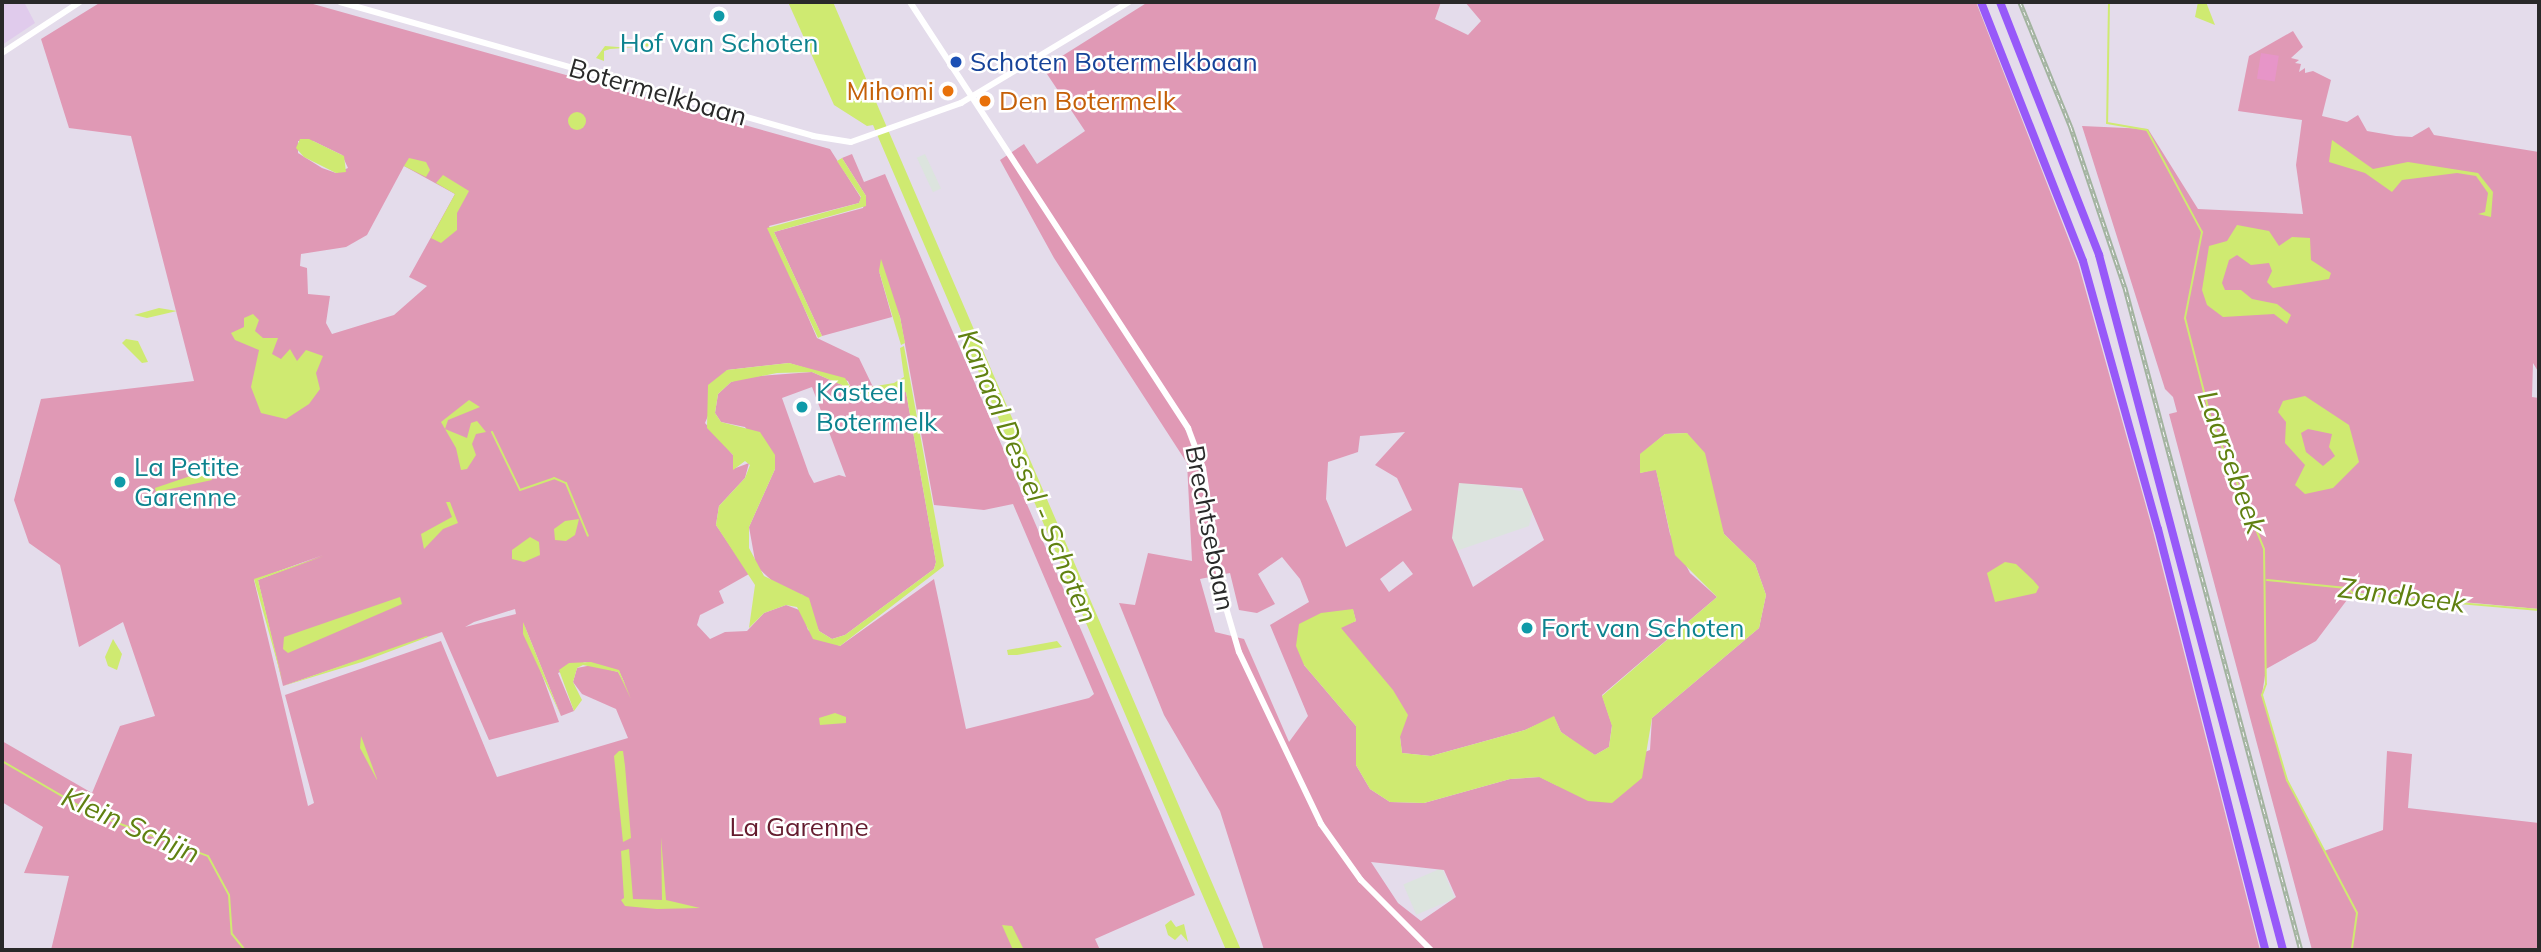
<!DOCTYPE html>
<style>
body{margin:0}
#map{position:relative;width:2541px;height:952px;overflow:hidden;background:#e4dceb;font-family:Mulish,sans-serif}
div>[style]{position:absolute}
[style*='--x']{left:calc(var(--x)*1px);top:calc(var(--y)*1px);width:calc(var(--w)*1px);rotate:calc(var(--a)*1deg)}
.industrial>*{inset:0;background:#dce4de;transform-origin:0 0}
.education>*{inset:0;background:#e0cbec}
.green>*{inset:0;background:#e099b5}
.pitch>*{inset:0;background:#e795c8;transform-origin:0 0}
.water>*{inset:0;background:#cfea71}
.round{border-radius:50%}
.stream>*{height:2px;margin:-1px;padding:0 1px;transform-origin:1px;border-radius:1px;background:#cfea71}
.secondary>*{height:6px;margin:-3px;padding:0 3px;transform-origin:3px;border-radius:3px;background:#fff}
.highway>*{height:8px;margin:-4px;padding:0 4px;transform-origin:4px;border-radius:4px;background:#9759f9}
.rail>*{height:4.5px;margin-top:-2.25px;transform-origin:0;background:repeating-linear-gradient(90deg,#fff 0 5px,#a2b39f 0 10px);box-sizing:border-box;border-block:2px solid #a2b39f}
.dots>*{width:19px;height:19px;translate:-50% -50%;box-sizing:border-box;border:4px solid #fff;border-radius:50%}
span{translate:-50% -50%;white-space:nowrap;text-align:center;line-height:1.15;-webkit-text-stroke:5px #fff;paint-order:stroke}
.culture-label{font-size:26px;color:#0d838f}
.left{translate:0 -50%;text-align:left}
.transit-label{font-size:26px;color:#164399}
.food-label{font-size:26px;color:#c56008}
.right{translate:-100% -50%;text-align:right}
.street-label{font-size:26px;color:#292929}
.park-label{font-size:26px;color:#641c2e}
.water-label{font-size:28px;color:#608111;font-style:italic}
.frame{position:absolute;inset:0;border:4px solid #292929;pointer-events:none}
</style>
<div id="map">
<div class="industrial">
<div style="left:925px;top:154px;width:38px;height:9px;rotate:65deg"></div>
<div style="clip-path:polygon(1459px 480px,1537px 494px,1529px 526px,1453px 552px,1448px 540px)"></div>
<div style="left:1442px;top:868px;width:33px;height:42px;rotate:67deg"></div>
</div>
<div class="education">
<div style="clip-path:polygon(2px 2px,24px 2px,35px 23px,2px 45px)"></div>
</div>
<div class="green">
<div style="clip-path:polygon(evenodd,101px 2px,306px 2px,830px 149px,861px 198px,859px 203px,769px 226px,817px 338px,859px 358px,873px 387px,852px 390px,848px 381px,789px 363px,727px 370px,705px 423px,733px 455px,733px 469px,749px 463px,745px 478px,719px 506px,716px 525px,749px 574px,719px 591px,724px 603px,700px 615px,697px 625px,710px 639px,725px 632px,747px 631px,764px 613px,786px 605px,802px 611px,808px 630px,840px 646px,934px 579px,966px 729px,1089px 698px,1094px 694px,1013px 504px,984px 510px,934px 505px,900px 317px,879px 271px,892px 317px,822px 336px,774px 232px,863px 208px,866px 196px,842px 158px,852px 154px,864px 182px,885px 174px,1195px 895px,1095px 939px,1100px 950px,51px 950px,69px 876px,24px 873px,43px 827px,2px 802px,2px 741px,92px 793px,120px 726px,155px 716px,123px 622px,79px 647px,60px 565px,29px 543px,14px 500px,41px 399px,194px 381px,131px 136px,69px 128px,41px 39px,101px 2px,298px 141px,313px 141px,342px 155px,348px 168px,336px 173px,322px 168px,298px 153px,298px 141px,101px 2px,404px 166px,455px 194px,409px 277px,427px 286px,394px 315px,332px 334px,326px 323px,330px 296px,308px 294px,307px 268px,300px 266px,301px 254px,346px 247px,367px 235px,404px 166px,101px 2px,323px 555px,258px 580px,283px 686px,442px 632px,489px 740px,559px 722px,523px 622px,561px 716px,574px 711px,558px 673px,585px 662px,619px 671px,625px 684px,618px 672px,592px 665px,577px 668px,573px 682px,582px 694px,616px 709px,628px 738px,497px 777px,441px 641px,285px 695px,314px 803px,308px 806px,254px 580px,323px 555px,101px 2px,515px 609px,516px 614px,465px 627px,474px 622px,515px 609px)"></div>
<div style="clip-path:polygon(evenodd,1148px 2px,1441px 2px,1435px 19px,1468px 35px,1481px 21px,1465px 2px,1976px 2px,2078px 263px,2153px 531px,2260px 950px,1264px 950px,1220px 811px,1164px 715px,1119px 603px,1135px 605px,1148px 553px,1192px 561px,1187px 463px,1054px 258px,1000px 160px,1024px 144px,1037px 164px,1085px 131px,1043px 68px,1148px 2px,1405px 432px,1375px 465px,1397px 478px,1412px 510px,1346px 547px,1326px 499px,1328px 462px,1358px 452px,1360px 436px,1405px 432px,1148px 2px,1687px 433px,1724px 534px,1755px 564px,1766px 595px,1759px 628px,1652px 718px,1650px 750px,1558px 786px,1540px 777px,1510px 779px,1424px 803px,1390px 802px,1370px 789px,1356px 765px,1356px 726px,1304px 665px,1353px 610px,1356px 621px,1340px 627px,1359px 654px,1400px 737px,1402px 753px,1431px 756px,1525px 730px,1554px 717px,1561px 732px,1583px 748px,1595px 755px,1609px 747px,1612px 725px,1602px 695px,1717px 597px,1690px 573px,1670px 534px,1656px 469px,1640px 473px,1641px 454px,1665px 434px,1687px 433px,1148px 2px,1459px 483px,1522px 488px,1544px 540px,1473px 587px,1452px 538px,1459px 483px,1148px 2px,1282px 557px,1300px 579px,1309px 602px,1270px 625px,1308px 716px,1289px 742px,1244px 639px,1215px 632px,1200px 579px,1230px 573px,1239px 610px,1257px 613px,1275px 604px,1258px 574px,1282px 557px,1148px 2px,1403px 561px,1413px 574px,1389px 592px,1380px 579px,1403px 561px,1148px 2px,1371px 862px,1444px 870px,1456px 897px,1421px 921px,1398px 903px,1371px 862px)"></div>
<div style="clip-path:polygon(2293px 31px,2303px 47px,2291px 58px,2299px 60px,2295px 63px,2301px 64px,2299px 72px,2305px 68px,2305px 73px,2313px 71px,2331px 80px,2322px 116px,2347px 122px,2358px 115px,2367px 131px,2396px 136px,2412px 137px,2429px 127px,2434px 135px,2539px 152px,2539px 373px,2533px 363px,2532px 397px,2539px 398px,2539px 609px,2353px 592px,2316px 641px,2266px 669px,2262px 695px,2287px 780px,2324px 851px,2383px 830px,2387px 751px,2412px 754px,2408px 808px,2539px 823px,2539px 950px,2312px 950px,2169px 414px,2177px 412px,2173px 397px,2165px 389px,2082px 126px,2148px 129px,2198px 209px,2303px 214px,2296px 165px,2302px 120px,2238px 111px,2249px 56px)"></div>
<div style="clip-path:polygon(evenodd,812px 372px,842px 385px,850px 398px,906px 392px,936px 562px,934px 569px,845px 635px,832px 639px,819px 631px,803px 595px,780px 588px,756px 566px,749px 527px,775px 469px,745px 427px,721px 422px,715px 413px,718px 394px,731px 382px,746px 377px,812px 372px,812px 387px,846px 477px,839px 475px,814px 483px,809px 474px,782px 398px,812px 387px)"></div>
</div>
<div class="pitch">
<div style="left:2261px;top:53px;width:18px;height:26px;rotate:9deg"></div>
</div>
<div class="water">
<div style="clip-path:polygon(788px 2px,833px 2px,1241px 950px,1226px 950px,873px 125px,867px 126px,834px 105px)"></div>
<div style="clip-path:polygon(2198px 2px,2206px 2px,2215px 25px,2195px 17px)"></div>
<div style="clip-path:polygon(649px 42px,653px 46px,610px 49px,604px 51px,604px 61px,596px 58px,605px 46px,631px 48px)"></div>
<div class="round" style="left:568px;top:112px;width:18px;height:18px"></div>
<div style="clip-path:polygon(300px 139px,309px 139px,344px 156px,346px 172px,336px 173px,304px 157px,296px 148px)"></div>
<div style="clip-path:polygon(2332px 140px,2373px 169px,2408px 162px,2478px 173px,2493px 192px,2491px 217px,2478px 214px,2485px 212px,2488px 193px,2476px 176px,2457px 173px,2402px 180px,2392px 192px,2365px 173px,2329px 162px)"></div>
<div style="clip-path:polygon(409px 158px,426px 162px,430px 170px,426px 177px,404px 166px)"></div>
<div style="clip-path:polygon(842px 158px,866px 196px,866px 206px,774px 232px,822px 336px,818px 338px,767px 228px,859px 203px,861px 197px,837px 161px)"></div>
<div style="clip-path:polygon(443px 175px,469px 191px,457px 213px,457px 230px,441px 243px,431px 238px,455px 194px,436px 183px)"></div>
<div style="clip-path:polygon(2237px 225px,2269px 231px,2279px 246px,2292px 237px,2310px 238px,2311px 260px,2331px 273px,2329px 279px,2273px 288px,2267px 282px,2272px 271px,2269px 263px,2251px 265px,2237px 255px,2229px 260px,2222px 283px,2225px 290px,2241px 290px,2252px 299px,2277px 304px,2291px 315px,2287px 324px,2274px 314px,2223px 317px,2207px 305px,2202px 290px,2209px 246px,2227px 241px)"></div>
<div style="clip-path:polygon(881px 259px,900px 317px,905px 343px,901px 345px,879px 271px)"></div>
<div style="clip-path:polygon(159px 308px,177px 311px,147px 318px,134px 315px)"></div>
<div style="clip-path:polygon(253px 314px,259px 320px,255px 331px,263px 338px,278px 338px,272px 354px,281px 359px,290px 349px,297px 361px,306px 350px,323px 356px,316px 373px,320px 389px,309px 404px,286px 419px,261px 413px,251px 387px,259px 350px,235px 340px,231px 333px,244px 327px,244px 318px)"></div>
<div style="clip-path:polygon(126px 339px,138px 341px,148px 362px,142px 363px,122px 343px)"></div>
<div style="clip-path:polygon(evenodd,904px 346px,944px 566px,840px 646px,813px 639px,797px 607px,786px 605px,764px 613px,749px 628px,755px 585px,716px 525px,719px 506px,745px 478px,750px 465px,745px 461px,733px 470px,733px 455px,707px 428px,708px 385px,727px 370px,789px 363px,845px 378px,852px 390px,894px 383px,904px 377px,900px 348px,904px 346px,812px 372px,842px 385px,850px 398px,906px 392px,936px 562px,934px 569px,845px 635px,832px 639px,819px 631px,809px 598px,764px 576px,749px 548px,749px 527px,775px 469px,775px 455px,760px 432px,721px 422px,715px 413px,718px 394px,731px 382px,777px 373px,812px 372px)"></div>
<div style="clip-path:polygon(evenodd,2305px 396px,2349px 425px,2359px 462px,2333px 488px,2305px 494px,2295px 485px,2305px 465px,2285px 443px,2286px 422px,2278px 412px,2283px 401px,2305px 396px,2308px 429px,2332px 434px,2329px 447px,2335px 456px,2323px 466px,2306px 452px,2301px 433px,2308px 429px)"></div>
<div style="clip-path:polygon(469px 400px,480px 407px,448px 420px,445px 429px,467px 438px,471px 423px,477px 421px,486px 432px,476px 434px,472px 444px,476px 455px,467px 469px,461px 470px,456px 448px,441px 422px)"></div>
<div style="clip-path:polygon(1687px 433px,1705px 453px,1724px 534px,1755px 564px,1766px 595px,1759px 628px,1652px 718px,1642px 778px,1612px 803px,1588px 801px,1539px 777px,1510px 779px,1424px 803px,1390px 802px,1370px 789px,1356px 765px,1356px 726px,1304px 665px,1296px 646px,1299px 624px,1321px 613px,1353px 609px,1356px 621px,1341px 628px,1393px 690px,1408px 715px,1400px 737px,1402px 753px,1431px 756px,1525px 730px,1554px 716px,1561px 732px,1595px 755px,1609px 747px,1612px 726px,1602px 696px,1717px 597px,1675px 555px,1656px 470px,1640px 473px,1640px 454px,1665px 434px)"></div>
<div style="clip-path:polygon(211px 469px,212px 480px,156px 492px,155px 488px)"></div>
<div style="clip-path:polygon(446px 502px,450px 502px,458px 523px,443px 529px,424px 549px,421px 534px,452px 517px)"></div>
<div style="clip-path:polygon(579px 519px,575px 535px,566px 541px,555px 540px,554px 529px,565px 521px)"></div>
<div style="clip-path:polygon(530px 537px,539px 542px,540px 555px,524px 562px,512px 559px,512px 550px)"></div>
<div style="clip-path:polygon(324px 556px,258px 580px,283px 683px,254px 579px)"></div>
<div style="clip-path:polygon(2005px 562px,2016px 564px,2033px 580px,2039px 587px,2036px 593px,1995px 602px,1987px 573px)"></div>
<div style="clip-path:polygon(400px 597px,402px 604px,288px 653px,283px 649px,284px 637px)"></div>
<div style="clip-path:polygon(523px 622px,561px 716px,523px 634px)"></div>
<div style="clip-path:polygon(428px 637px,362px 662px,283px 686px,427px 636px)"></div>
<div style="clip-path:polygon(113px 639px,122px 654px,117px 670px,108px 666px,105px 657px)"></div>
<div style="clip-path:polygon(1057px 641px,1062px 647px,1017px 655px,1008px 655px,1007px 650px)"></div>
<div style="clip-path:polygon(591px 662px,619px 670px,631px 699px,618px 672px,583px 665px,577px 668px,573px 682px,582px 700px,574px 711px,559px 670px,569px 663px)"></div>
<div style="clip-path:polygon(835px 713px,846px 717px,846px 723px,820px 725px,819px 718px)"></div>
<div style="clip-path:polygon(361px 736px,377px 779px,377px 780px,360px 748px)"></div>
<div style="clip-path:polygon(619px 751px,623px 751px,625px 766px,631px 838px,623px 842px,614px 756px)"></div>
<div style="clip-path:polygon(661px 837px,666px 900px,700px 908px,657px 909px,625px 906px,621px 900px,624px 898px,621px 851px,629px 849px,633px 899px,662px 900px)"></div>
<div style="clip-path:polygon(1171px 920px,1176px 927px,1184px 924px,1188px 942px,1181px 934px,1175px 940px,1168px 935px,1165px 925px)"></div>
<div style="clip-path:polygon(1002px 925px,1012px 926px,1024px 950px,1013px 950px)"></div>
</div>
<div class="stream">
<div style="--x:2109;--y:2;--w:121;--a:90.9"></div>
<div style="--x:2107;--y:123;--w:41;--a:9.9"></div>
<div style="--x:2147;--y:130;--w:116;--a:61.7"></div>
<div style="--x:2202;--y:232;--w:88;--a:101.2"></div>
<div style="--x:2185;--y:318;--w:104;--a:75.6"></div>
<div style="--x:2211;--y:419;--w:140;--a:67.8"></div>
<div style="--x:2264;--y:549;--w:135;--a:89.2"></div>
<div style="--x:2266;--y:684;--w:12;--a:110"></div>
<div style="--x:2262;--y:695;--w:89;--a:73.6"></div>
<div style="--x:2287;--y:780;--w:150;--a:62.2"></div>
<div style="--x:2357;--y:913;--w:37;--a:98"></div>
<div style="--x:492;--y:432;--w:64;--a:64.2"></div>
<div style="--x:520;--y:490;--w:36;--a:-19"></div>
<div style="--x:554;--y:478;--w:13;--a:23"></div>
<div style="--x:566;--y:483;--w:57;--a:67.5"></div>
<div style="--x:2267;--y:580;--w:80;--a:5.7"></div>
<div style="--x:2347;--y:588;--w:9;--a:41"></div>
<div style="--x:2354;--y:594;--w:186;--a:4.9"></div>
<div style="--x:2;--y:761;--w:105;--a:30.2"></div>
<div style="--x:93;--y:814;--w:122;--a:20.1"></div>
<div style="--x:208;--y:856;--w:44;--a:61.7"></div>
<div style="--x:229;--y:895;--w:39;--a:86"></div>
<div style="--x:232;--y:934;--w:21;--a:51"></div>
</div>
<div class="secondary">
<div style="--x:340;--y:2;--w:492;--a:15.8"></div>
<div style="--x:813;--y:136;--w:38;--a:9"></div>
<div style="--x:851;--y:142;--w:117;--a:-19.5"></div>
<div style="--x:961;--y:103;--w:196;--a:-31"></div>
<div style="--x:910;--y:2;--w:509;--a:56.87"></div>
<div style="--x:1188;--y:428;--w:43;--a:69.4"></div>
<div style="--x:1203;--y:468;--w:127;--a:81.4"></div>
<div style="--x:1222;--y:594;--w:60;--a:73.7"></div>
<div style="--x:1239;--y:652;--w:191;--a:64.5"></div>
<div style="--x:1321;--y:824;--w:69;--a:54.5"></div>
<div style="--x:1361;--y:880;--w:99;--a:45"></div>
<div style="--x:2;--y:53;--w:93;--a:-33.2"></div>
</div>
<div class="highway">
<div style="--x:1981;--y:2;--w:278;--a:68.5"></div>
<div style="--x:2083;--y:261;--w:278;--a:74.4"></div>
<div style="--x:2158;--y:529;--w:434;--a:75.7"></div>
<div style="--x:2000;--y:2;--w:272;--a:68.6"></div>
<div style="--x:2099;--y:255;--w:719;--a:75.17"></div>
</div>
<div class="rail">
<div style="--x:2020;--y:2;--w:135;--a:67.8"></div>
<div style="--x:2071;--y:127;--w:169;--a:71.4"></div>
<div style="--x:2125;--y:287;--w:686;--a:75.13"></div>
</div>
<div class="dots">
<div style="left:719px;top:16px;background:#0f9aa8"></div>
<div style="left:956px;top:62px;background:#1a4fb4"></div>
<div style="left:948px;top:91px;background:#e8710a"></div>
<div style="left:985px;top:101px;background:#e8710a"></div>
<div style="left:802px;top:407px;background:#0f9aa8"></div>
<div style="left:120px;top:482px;background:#0f9aa8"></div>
<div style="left:1527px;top:628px;background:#0f9aa8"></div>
</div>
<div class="culture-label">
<span style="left:719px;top:43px">Hof van Schoten</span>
<span class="left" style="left:816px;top:407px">Kasteel<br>Botermelk</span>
<span class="left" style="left:134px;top:482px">La Petite<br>Garenne</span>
<span class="left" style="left:1541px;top:628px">Fort van Schoten</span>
</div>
<div class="transit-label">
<span class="left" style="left:970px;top:62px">Schoten Botermelkbaan</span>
</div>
<div class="food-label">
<span class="right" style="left:934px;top:91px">Mihomi</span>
<span class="left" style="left:999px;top:101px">Den Botermelk</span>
</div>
<div class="street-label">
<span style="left:658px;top:92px;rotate:16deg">Botermelkbaan</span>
<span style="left:1210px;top:528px;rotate:79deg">Brechtsebaan</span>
</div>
<div class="park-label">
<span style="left:799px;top:827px">La Garenne</span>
</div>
<div class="water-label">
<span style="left:2232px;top:462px;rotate:70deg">Laarsebeek</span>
<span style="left:1028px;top:476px;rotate:67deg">Kanaal Dessel - Schoten</span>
<span style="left:2402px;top:595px;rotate:7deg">Zandbeek</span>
<span style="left:131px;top:825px;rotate:24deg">Klein Schijn</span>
</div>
<div class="frame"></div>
</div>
